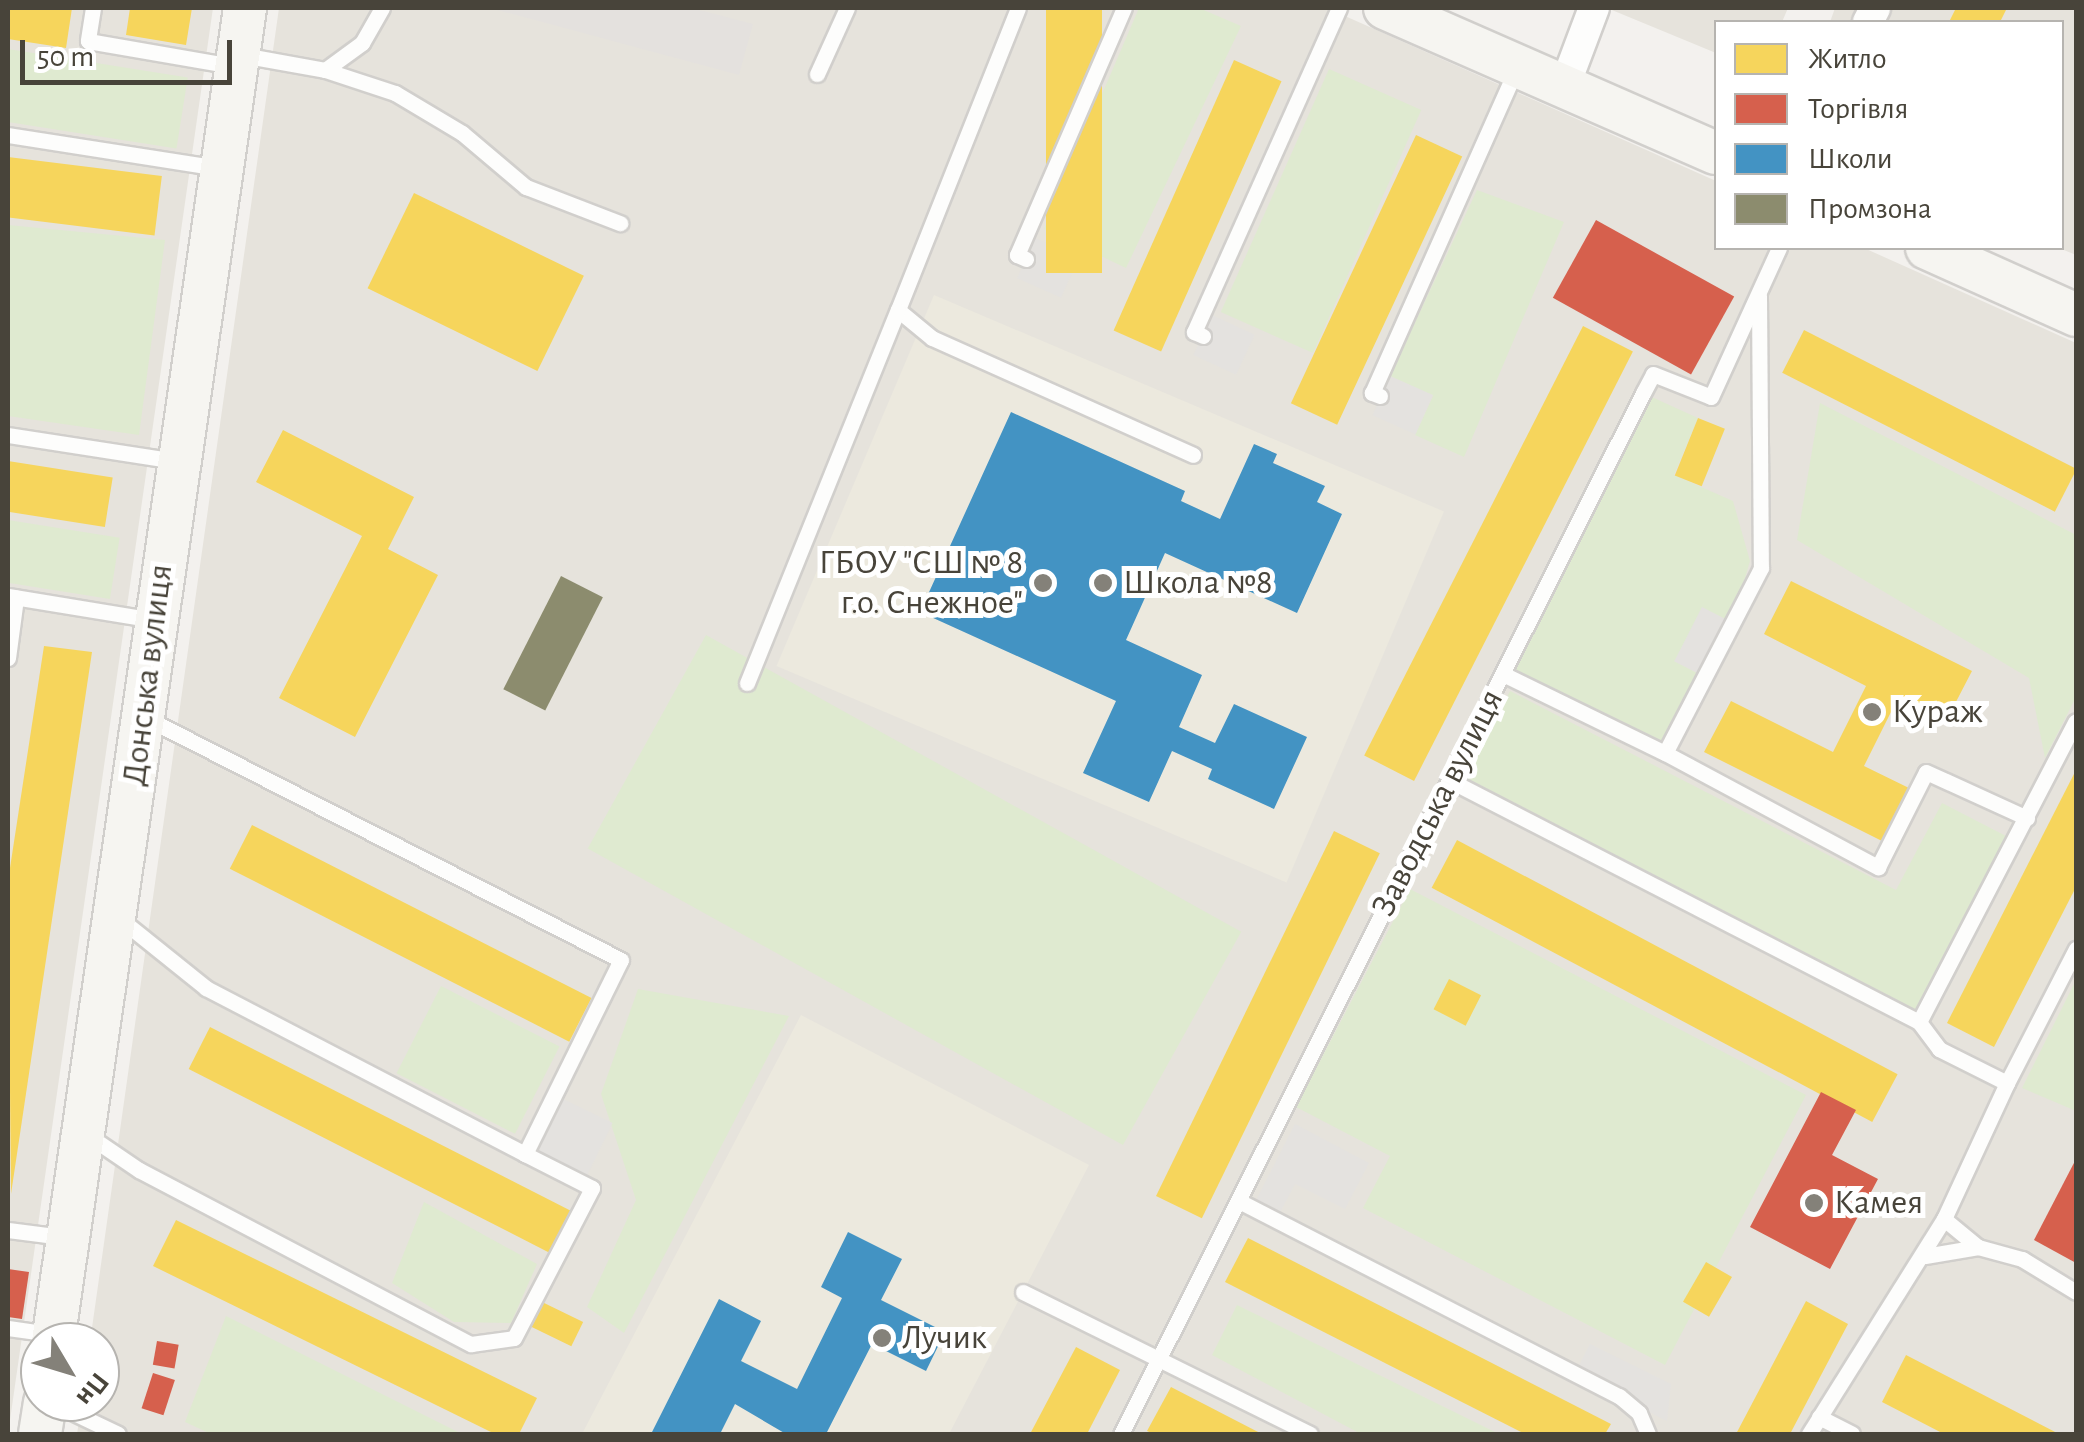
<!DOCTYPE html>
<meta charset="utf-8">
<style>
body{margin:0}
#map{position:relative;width:2084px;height:1442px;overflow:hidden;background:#f3f1ee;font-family:"Alegreya Sans",sans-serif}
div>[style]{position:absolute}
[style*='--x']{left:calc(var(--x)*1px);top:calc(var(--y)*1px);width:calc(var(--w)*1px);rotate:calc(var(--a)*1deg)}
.residential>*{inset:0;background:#e6e3dc}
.industrial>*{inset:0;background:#e4e1de}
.education>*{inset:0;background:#ece9de;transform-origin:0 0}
.green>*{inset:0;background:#dfead0;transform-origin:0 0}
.parking>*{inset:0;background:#e4e2df;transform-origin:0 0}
.homes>*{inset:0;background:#f6d55c;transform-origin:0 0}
.shops>*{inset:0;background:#d6604d;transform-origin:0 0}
.schools>*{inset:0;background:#4393c3}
.industry>*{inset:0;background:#8c8c6e;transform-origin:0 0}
.roads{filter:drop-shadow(2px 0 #d1cfcc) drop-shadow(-2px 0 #d1cfcc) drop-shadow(0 2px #d1cfcc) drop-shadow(0 -2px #d1cfcc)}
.lane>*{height:15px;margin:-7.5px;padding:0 7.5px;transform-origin:7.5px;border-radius:7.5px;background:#fdfdfc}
.street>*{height:30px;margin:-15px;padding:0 15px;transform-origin:15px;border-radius:15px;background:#fdfdfc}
.secondary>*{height:42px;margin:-21px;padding:0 21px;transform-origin:21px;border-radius:21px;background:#f6f5f1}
.dots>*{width:28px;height:28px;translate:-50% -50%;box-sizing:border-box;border:5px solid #fff;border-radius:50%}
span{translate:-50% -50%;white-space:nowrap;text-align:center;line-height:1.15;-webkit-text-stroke:10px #fff;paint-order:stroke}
.poi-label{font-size:35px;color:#48443a}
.right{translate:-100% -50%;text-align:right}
.left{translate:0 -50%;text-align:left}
.street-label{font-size:35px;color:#48443a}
.frame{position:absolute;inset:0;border:10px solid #48443a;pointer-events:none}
.legend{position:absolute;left:1714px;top:20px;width:350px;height:230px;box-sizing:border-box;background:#fff;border:2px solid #b6b4b0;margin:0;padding:12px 18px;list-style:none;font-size:30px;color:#48443a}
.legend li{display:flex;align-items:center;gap:20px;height:50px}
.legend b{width:50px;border:2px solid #b6b4b0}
.north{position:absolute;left:20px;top:1322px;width:100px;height:100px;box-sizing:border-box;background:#fff;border:2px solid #b6b4b0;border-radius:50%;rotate:128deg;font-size:28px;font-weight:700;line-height:40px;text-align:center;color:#48443a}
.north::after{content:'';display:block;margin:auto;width:35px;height:45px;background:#848179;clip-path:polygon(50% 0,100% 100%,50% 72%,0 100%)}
.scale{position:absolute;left:20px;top:40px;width:212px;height:45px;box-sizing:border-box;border:5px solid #48443a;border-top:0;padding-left:12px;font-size:30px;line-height:35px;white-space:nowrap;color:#48443a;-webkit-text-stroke:8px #fff;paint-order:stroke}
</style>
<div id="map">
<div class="residential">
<div style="clip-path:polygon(8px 8px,213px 8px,8px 1434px)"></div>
<div style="clip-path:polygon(279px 8px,1327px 8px,1716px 181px,1716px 248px,1864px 248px,2076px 343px,2076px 1434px,77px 1434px,82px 1402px,100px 1402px,100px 1342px,90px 1342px)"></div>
<div style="clip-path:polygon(1607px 8px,1788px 8px,1782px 22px,1716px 22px,1716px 53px)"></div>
<div style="clip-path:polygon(1835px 8px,2076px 8px,2076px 255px,2059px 248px,2062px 22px,1830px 22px)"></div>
</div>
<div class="industrial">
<div style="clip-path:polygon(490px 8px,692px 8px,753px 24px,739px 75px)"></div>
</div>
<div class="education">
<div style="left:934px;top:295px;width:554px;height:403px;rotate:23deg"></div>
<div style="clip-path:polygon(801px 1015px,1089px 1165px,949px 1434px,582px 1434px)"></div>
</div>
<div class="green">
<div style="clip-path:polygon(1139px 8px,1199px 8px,1241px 26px,1126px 268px,1044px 229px)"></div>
<div style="left:8px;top:49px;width:182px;height:72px;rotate:9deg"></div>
<div style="left:1329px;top:69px;width:101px;height:266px;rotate:24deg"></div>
<div style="clip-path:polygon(1477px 190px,1564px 222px,1464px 457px,1415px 435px,1433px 396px,1390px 376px)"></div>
<div style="clip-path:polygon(8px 225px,165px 240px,139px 435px,8px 416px)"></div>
<div style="clip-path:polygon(1643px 393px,1698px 418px,1674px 475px,1733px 501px,1750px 561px,1732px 622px,1674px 661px,1705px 677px,1665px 753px,1503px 674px)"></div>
<div style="clip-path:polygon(1820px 403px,2076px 535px,2076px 697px,2045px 758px,2029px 678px,1797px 540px)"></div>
<div style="left:8px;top:520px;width:113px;height:62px;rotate:9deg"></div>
<div style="left:706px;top:635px;width:612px;height:244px;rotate:29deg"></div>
<div style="clip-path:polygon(1510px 691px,1896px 890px,1942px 803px,2006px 836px,1916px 1010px,1465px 778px)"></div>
<div style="clip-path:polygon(1410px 889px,1806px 1095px,1665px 1365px,1363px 1208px,1390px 1156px,1296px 1107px)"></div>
<div style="clip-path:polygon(2076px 980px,2076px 1111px,2022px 1088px)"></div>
<div style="left:441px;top:986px;width:133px;height:98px;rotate:27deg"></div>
<div style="clip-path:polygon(638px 989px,789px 1016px,624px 1333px,587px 1307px,636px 1200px,601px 1094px)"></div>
<div style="clip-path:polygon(424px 1202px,537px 1264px,511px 1323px,454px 1322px,392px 1283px)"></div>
<div style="clip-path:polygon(1237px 1305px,1499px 1434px,1361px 1434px,1212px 1355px)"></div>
<div style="clip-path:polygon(226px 1316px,462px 1434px,211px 1434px,185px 1422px)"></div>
</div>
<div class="parking">
<div style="left:1035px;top:238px;width:48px;height:44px;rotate:24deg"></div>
<div style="left:1212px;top:315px;width:47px;height:44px;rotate:25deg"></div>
<div style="left:1390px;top:376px;width:47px;height:43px;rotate:24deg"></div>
<div style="left:1702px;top:607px;width:34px;height:61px;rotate:27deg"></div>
<div style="left:555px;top:1095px;width:64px;height:66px;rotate:26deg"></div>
<div style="clip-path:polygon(1295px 1124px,1369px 1163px,1345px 1209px,1295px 1184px,1276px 1220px,1252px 1208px)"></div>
<div style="clip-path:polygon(1590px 1344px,1671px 1384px,1667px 1421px,1575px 1374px)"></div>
</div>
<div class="homes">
<div style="clip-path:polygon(8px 8px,72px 8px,66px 48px,8px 39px)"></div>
<div style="clip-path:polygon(130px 8px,192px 8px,186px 45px,126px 35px)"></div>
<div style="left:1046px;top:8px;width:56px;height:265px"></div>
<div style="clip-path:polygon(1956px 8px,2007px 8px,2000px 22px,1949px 22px)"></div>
<div style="left:1234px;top:60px;width:52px;height:296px;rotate:24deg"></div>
<div style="left:1416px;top:135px;width:51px;height:296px;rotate:25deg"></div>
<div style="left:8px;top:157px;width:155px;height:60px;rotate:7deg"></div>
<div style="left:414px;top:193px;width:189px;height:106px;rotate:26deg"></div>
<div style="left:1583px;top:326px;width:56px;height:482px;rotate:27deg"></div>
<div style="left:1804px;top:330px;width:306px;height:48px;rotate:27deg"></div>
<div style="left:1698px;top:418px;width:29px;height:62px;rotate:22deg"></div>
<div style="clip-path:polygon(283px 430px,414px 497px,388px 549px,438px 575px,355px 737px,279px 698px,362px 536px,256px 482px)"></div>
<div style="left:8px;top:461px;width:106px;height:50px;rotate:9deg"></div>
<div style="clip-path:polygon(1791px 581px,1972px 671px,1945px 723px,1898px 698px,1864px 766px,1911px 789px,1884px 842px,1704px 752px,1731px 701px,1833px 752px,1866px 686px,1764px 634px)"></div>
<div style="clip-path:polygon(44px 646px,92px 652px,11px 1194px,8px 881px)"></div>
<div style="clip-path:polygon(2076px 770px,2076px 887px,1994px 1047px,1947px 1023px)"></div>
<div style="left:252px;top:825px;width:381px;height:49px;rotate:27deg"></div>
<div style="left:1334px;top:831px;width:51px;height:406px;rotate:26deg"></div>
<div style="left:1457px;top:840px;width:499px;height:54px;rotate:28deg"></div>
<div style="left:1449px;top:979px;width:36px;height:34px;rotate:27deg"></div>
<div style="left:210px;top:1027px;width:406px;height:47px;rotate:27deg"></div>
<div style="clip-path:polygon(176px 1220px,537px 1398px,519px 1434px,495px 1434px,153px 1266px)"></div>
<div style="clip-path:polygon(1248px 1238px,1611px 1424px,1605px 1434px,1525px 1434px,1225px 1282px)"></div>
<div style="left:1706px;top:1262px;width:30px;height:46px;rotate:30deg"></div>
<div style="left:540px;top:1301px;width:48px;height:27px;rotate:26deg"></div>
<div style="clip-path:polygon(1806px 1301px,1848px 1324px,1790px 1434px,1736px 1434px)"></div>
<div style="clip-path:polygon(1076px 1347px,1120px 1370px,1087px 1434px,1030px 1434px)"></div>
<div style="clip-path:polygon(1906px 1355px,2059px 1434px,1944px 1434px,1882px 1402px)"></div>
<div style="clip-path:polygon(1171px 1387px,1262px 1434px,1154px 1434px,1147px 1431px)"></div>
</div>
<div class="shops">
<div style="left:1596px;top:220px;width:158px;height:89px;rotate:29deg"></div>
<div style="clip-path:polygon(1821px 1092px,1856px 1110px,1832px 1155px,1878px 1179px,1830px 1269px,1750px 1227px)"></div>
<div style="clip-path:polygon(2076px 1159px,2076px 1263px,2034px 1240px)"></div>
<div style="clip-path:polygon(8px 1269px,29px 1272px,22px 1319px,8px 1317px)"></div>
<div style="left:157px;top:1341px;width:22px;height:24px;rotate:10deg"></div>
<div style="left:153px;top:1373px;width:23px;height:37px;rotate:18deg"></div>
</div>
<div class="schools">
<div style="clip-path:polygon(1011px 412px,1185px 491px,1181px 501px,1220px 519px,1254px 444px,1277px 454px,1273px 463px,1325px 486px,1317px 502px,1342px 514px,1297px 613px,1165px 553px,1126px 640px,1202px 675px,1179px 727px,1215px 743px,1234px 704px,1307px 737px,1274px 809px,1208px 779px,1212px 769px,1172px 751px,1149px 802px,1083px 773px,1116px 701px,920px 612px)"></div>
<div style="clip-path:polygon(848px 1232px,902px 1259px,881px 1300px,945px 1332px,926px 1371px,872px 1344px,826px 1434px,786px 1434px,735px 1404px,720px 1434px,651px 1434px,719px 1299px,761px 1321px,741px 1361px,797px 1389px,842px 1298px,821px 1287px)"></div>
</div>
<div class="industry">
<div style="left:561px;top:576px;width:47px;height:127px;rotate:27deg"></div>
</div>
<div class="roads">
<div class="lane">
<div style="--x:93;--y:8;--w:33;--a:99"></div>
<div style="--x:88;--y:41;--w:146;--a:9.8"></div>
<div style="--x:1018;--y:8;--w:325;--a:111.7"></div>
<div style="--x:898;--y:310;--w:44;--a:39.5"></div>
<div style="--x:932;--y:338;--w:286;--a:24.1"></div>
<div style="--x:242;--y:55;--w:84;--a:10.2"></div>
<div style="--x:325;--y:70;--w:74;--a:18.2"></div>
<div style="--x:395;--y:93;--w:78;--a:30.8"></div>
<div style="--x:462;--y:133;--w:84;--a:40.2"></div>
<div style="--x:526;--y:187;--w:101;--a:21"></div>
<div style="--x:325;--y:70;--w:46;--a:-36.1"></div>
<div style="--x:362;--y:43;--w:40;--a:-60.3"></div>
<div style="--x:817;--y:74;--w:72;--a:-65.6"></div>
<div style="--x:8;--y:135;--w:214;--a:8.9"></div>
<div style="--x:1026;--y:259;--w:10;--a:-156"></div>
<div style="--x:1017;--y:255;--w:269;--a:-66.6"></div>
<div style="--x:1759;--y:296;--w:272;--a:89.6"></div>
<div style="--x:1761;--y:568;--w:208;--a:117.4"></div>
<div style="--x:1665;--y:753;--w:242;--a:28.2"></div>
<div style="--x:1878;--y:867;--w:106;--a:-63.2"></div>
<div style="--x:1926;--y:772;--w:111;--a:24.5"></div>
<div style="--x:1203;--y:336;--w:10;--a:-156"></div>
<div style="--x:1194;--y:332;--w:355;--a:-65.9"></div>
<div style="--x:1380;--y:396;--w:9;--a:-159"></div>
<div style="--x:1372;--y:393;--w:356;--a:-66"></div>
<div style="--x:8;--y:435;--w:169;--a:8.8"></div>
<div style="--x:8;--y:596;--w:149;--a:9.3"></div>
<div style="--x:8;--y:658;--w:61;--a:-82.4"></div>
<div style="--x:1503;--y:674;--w:180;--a:26"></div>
<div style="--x:747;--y:683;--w:402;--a:-68"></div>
<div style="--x:1449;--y:780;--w:529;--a:27.24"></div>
<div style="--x:1919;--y:1022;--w:34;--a:53"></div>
<div style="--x:1939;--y:1049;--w:76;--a:26.6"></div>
<div style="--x:2007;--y:1083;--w:150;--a:114.9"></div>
<div style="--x:1944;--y:1219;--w:44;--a:39.5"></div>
<div style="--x:1978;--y:1247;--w:46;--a:15.3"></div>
<div style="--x:2022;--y:1259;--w:63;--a:31.4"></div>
<div style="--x:119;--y:918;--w:112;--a:38.8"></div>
<div style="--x:206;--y:988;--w:360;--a:27.5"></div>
<div style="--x:1919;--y:1022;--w:339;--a:-62.5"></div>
<div style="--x:2007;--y:1083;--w:151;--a:-62.8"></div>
<div style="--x:86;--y:1134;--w:64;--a:34.2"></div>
<div style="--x:139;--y:1170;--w:375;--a:27.7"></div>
<div style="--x:471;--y:1344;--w:43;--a:-7.9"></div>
<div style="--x:514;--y:1338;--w:169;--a:-62.5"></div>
<div style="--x:592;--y:1188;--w:75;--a:-153.1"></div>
<div style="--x:525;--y:1154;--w:216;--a:-63.7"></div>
<div style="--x:621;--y:960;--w:533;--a:-153"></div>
<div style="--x:1239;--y:1201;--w:427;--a:27.2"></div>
<div style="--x:1619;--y:1396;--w:26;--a:40"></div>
<div style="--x:1639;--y:1413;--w:23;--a:67"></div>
<div style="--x:8;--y:1230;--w:55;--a:7.3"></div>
<div style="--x:1925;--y:1256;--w:54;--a:-9.6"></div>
<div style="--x:1023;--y:1292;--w:320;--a:26.3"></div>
<div style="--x:8;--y:1328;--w:42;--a:8.1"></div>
<div style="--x:51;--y:1402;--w:74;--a:25.5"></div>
<div style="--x:1819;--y:1417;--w:37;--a:27"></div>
<div style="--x:1121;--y:1434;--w:1165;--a:-63.37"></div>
<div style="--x:1643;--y:393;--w:21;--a:-62"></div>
<div style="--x:1653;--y:374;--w:62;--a:21.6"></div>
<div style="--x:1711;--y:397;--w:164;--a:-65.5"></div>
<div style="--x:1809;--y:1434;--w:254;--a:-57.9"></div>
</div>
<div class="street">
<div style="--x:1868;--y:22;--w:16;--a:-63"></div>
<div style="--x:1565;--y:85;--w:82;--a:-69.4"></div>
</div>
<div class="secondary">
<div style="--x:1385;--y:8;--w:361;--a:23.7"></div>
<div style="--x:1927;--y:248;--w:163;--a:24.2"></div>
<div style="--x:53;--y:1342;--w:1348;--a:-81.81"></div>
<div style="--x:40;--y:1434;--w:32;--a:-81"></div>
</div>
</div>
<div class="dots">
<div style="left:1043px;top:583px;background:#848179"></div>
<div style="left:1103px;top:583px;background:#848179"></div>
<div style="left:1872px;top:712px;background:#848179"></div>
<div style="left:1814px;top:1203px;background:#848179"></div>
<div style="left:882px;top:1338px;background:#848179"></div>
</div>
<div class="poi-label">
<span class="right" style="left:1023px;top:583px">ГБОУ "СШ № 8<br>г.о. Снежное"</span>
<span class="left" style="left:1123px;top:583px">Школа №8</span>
<span class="left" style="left:1892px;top:712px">Кураж</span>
<span class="left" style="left:1834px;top:1203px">Камея</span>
<span class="left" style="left:902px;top:1338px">Лучик</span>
</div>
<div class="street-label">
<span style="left:148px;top:675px;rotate:-83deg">Донська вулиця</span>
<span style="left:1438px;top:803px;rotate:-63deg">Заводська вулиця</span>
</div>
<div class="frame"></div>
<ul class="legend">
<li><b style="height:28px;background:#f6d55c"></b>Житло</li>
<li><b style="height:28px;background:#d6604d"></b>Торгівля</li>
<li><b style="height:28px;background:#4393c3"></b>Школи</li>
<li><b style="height:28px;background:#8c8c6e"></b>Промзона</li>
</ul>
<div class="north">Пн</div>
<div class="scale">50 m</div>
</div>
